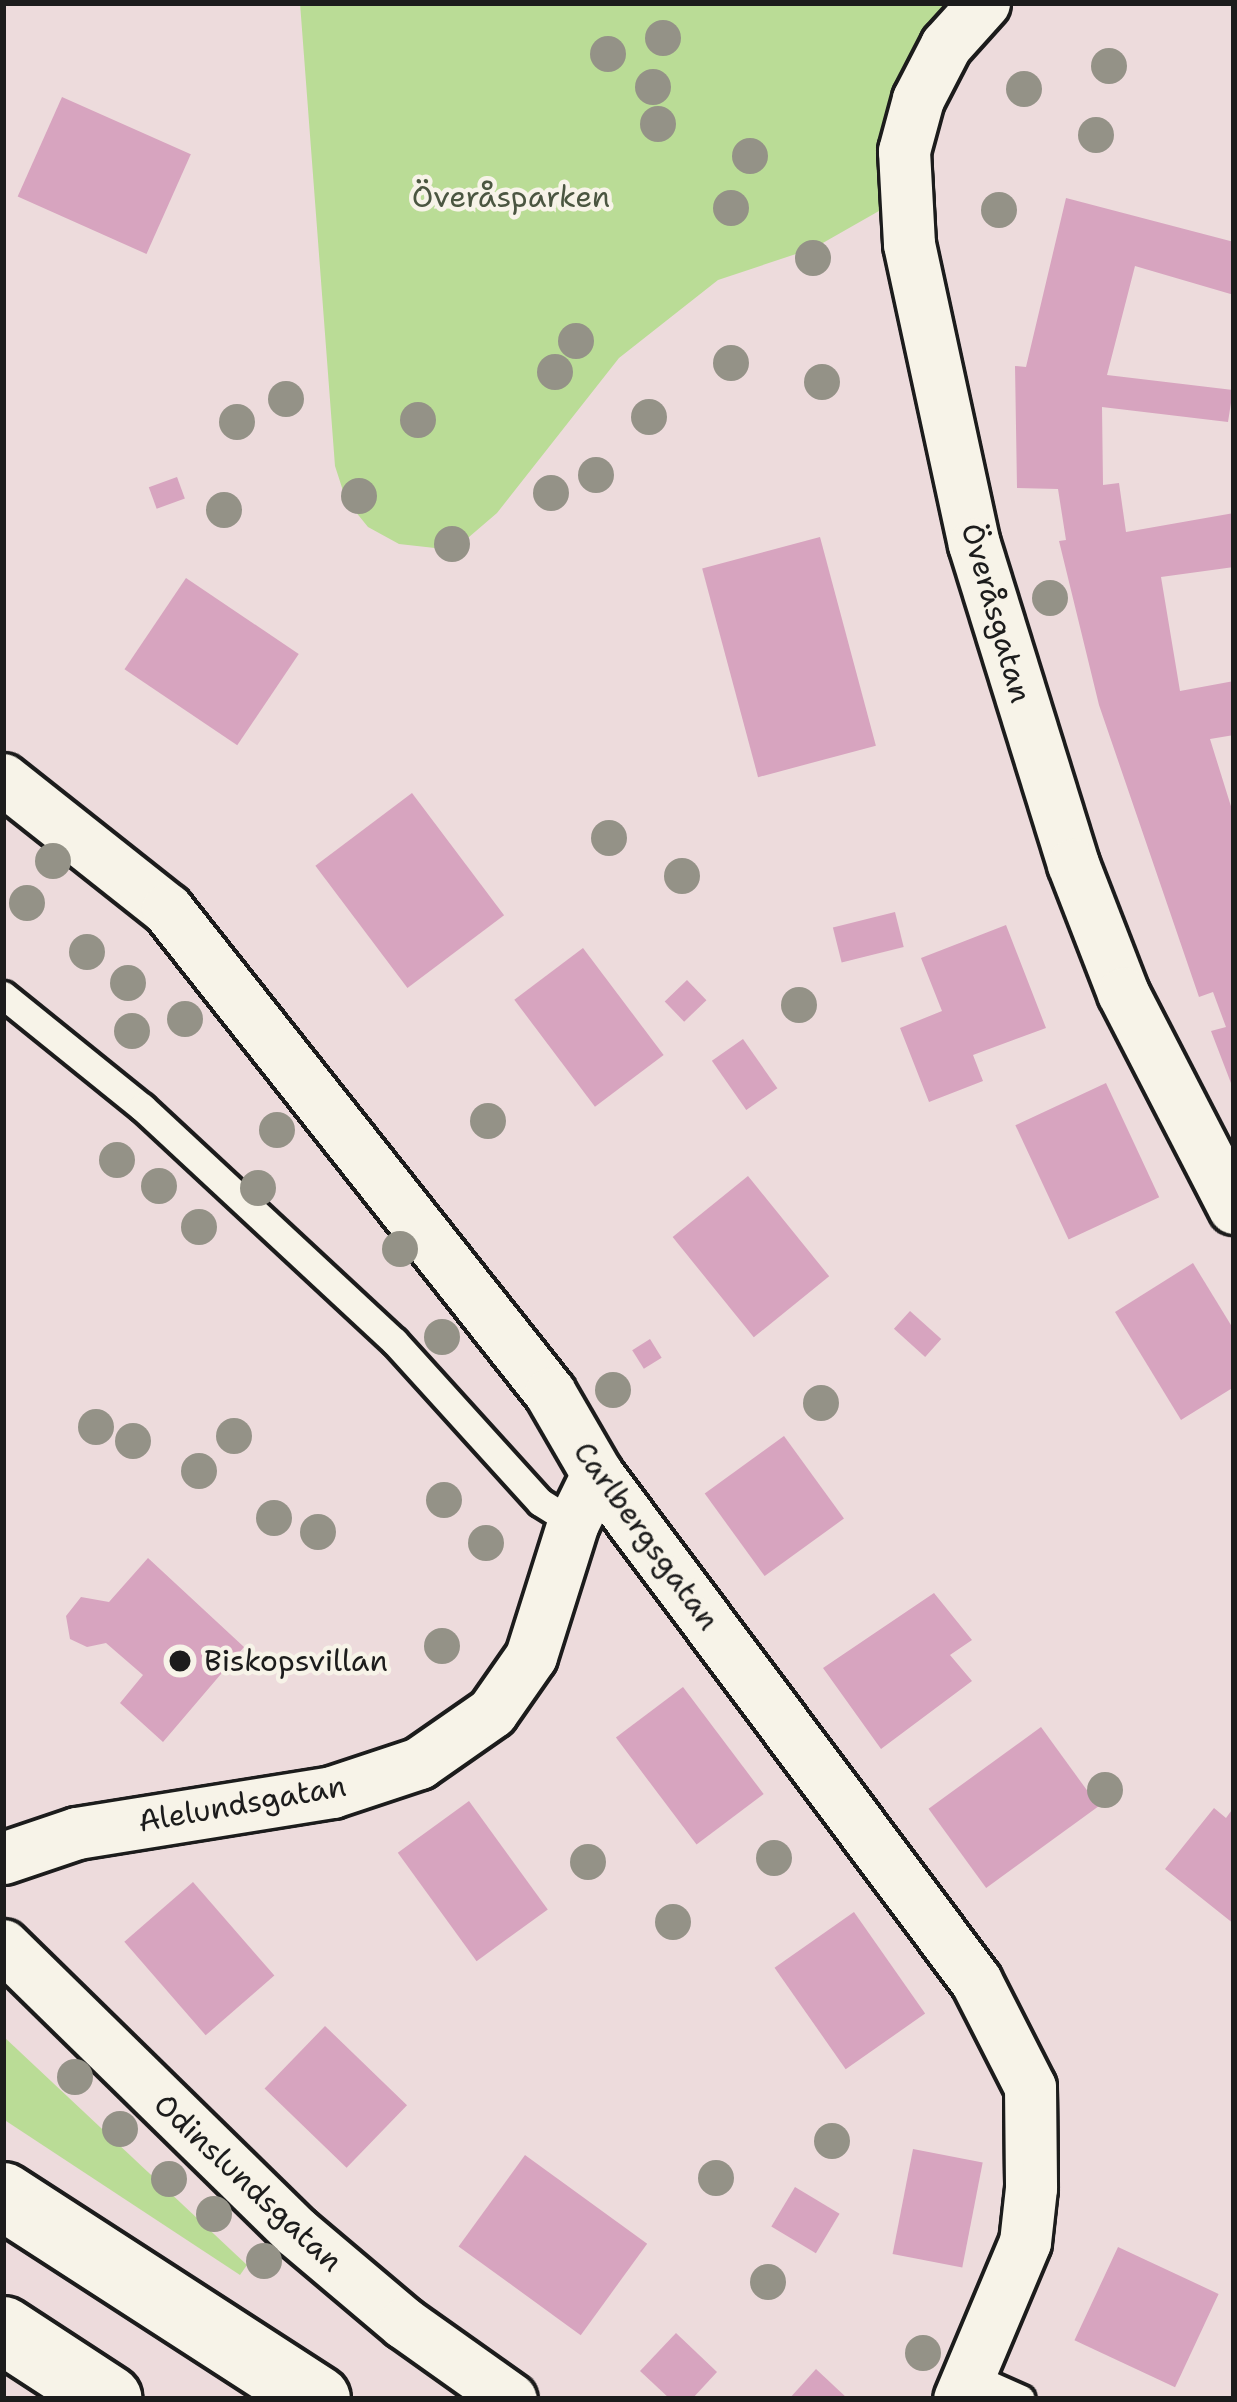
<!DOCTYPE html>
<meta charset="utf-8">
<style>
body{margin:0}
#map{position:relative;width:1237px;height:2402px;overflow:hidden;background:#eddbdc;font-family:"Shantell Sans",sans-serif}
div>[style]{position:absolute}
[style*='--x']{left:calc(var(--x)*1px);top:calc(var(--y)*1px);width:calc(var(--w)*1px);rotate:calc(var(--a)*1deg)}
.green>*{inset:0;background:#badc96}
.building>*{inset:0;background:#d7a4bf;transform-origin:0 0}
.roads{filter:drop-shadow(3px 0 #1c1c1c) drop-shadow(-3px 0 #1c1c1c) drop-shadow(0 3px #1c1c1c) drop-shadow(0 -3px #1c1c1c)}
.service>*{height:27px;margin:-13.5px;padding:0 13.5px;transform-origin:13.5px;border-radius:13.5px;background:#f7f3e8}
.minor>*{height:51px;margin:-25.5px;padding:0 25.5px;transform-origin:25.5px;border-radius:25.5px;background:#f7f3e8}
.motorway>*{height:66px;margin:-33px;padding:0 33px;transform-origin:33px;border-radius:33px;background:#f7f3e8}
.trees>*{width:36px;height:36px;margin:-18px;border-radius:50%;background:#949287}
.dots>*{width:33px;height:33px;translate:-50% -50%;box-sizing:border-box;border:6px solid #f7f3e8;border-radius:50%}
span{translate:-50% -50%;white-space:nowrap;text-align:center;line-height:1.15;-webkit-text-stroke:9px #f7f3e8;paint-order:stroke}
.park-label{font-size:30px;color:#4b5641}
.street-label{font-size:30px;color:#1c1c1c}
.poi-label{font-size:30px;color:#1c1c1c}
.left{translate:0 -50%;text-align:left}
.frame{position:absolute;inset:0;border:6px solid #1c1c1c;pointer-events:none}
</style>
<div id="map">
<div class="green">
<div style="clip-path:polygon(300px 3px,962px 3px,900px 199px,814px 248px,718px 280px,619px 358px,497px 513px,469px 537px,435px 548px,399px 544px,368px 527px,346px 500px,335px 466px)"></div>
<div style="clip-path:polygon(3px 2036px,247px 2265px,240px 2275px,3px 2119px)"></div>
</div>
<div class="building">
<div style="left:62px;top:97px;width:141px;height:109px;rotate:24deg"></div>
<div style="clip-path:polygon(1066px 198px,1234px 242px,1234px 295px,1135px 266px,1107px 375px,1233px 390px,1228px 422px,1102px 407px,1103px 485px,1119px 483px,1126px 532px,1234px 513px,1234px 567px,1161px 577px,1180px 691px,1234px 681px,1234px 735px,1210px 739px,1234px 816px,1234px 1091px,1211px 1031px,1226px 1027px,1213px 992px,1199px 997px,1099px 705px,1059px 541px,1066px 540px,1058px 489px,1017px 488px,1015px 366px,1026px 367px)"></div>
<div style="left:177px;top:477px;width:23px;height:30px;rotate:70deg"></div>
<div style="left:820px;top:537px;width:216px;height:122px;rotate:75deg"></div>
<div style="left:186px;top:578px;width:136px;height:110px;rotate:34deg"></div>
<div style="left:412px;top:793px;width:153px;height:121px;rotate:53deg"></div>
<div style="left:895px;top:912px;width:36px;height:64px;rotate:76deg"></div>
<div style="clip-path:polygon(1006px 925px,1046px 1028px,973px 1055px,983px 1081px,929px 1102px,900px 1028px,942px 1011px,921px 958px)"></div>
<div style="left:583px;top:948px;width:134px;height:86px;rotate:53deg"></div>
<div style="left:687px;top:980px;width:28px;height:31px;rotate:46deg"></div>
<div style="left:743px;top:1039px;width:60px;height:38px;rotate:55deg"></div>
<div style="left:1106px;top:1083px;width:126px;height:100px;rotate:65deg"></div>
<div style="left:748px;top:1176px;width:129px;height:97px;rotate:51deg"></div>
<div style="clip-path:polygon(1193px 1263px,1234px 1330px,1234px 1387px,1181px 1420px,1115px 1312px)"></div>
<div style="left:910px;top:1311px;width:42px;height:24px;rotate:42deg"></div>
<div style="left:650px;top:1339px;width:22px;height:21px;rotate:58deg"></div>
<div style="left:784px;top:1436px;width:102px;height:98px;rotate:54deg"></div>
<div style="clip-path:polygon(148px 1558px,244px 1647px,163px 1742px,120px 1703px,143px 1675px,106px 1643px,87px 1647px,70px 1639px,66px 1616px,81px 1597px,109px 1602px)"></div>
<div style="clip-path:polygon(934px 1593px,972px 1640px,950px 1655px,972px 1681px,881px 1749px,823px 1668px)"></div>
<div style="left:683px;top:1687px;width:134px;height:84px;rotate:53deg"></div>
<div style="left:1041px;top:1727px;width:98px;height:139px;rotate:54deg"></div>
<div style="left:469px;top:1801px;width:134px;height:88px;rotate:54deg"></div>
<div style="clip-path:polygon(1234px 1807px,1234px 1924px,1165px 1869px,1214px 1808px,1226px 1818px)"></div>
<div style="left:193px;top:1882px;width:124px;height:91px;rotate:49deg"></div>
<div style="left:854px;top:1912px;width:124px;height:97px;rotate:55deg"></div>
<div style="left:325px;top:2026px;width:114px;height:87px;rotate:44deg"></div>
<div style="left:913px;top:2149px;width:71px;height:107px;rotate:11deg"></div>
<div style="left:525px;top:2155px;width:151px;height:113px;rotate:36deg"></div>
<div style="left:795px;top:2187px;width:52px;height:46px;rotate:31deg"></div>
<div style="left:1118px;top:2247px;width:111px;height:103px;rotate:25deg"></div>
<div style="clip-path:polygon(676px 2333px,717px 2372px,692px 2399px,670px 2399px,640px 2371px)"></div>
<div style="clip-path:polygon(816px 2369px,848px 2399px,789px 2399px)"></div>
</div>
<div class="roads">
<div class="service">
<div style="--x:3;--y:995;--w:179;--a:38.9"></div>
<div style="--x:142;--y:1107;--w:344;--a:42.9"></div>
<div style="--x:394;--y:1341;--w:217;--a:47.8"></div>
<div style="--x:540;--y:1502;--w:39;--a:32"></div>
<div style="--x:965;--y:2374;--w:61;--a:24.1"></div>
</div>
<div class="minor">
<div style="--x:984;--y:3;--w:57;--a:132.1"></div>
<div style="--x:946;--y:45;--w:61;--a:117.4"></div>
<div style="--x:918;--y:99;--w:54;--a:105.1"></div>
<div style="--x:904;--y:151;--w:93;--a:86.9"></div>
<div style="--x:909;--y:244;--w:307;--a:77.8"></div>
<div style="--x:974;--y:544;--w:335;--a:72.8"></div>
<div style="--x:1073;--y:864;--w:138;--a:68.8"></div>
<div style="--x:1123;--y:993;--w:242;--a:62.7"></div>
<div style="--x:3;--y:779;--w:209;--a:38.4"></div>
<div style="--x:167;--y:909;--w:617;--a:51.64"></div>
<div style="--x:550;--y:1393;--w:94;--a:59.9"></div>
<div style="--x:597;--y:1474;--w:633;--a:53.22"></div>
<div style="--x:976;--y:1981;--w:119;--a:63"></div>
<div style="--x:1030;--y:2087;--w:101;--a:89.4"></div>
<div style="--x:1031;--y:2188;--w:54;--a:96.3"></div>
<div style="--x:1025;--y:2242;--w:170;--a:112.8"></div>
<div style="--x:3;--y:1858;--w:78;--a:-18.7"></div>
<div style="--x:77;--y:1833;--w:258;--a:-9.1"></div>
<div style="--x:332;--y:1792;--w:92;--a:-18.4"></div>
<div style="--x:419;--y:1763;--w:89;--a:-34.9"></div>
<div style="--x:492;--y:1712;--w:68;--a:-55.1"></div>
<div style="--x:531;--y:1656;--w:139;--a:-72.5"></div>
<div style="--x:573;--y:1523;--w:55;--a:-63.9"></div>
<div style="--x:3;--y:1945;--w:409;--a:44.4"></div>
<div style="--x:295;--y:2231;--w:143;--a:40.2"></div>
<div style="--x:404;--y:2323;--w:131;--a:35.4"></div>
</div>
<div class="motorway">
<div style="--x:3;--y:2196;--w:374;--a:32.9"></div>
<div style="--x:3;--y:2330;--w:126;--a:33.1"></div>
</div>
</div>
<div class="trees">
<div style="left:663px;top:38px"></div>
<div style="left:608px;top:54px"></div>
<div style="left:1109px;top:66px"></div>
<div style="left:653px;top:87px"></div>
<div style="left:1024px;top:89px"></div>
<div style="left:658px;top:124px"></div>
<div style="left:1096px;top:135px"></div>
<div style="left:750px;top:156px"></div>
<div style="left:731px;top:208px"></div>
<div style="left:999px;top:210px"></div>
<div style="left:813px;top:258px"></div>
<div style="left:576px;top:341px"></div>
<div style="left:731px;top:363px"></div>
<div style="left:555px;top:372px"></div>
<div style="left:822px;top:382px"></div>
<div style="left:286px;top:399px"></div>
<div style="left:649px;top:417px"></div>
<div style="left:418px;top:420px"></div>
<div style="left:237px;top:422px"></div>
<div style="left:596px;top:475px"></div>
<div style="left:551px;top:493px"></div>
<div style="left:359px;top:496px"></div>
<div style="left:224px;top:510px"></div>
<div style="left:452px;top:544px"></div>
<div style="left:1050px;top:598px"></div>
<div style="left:609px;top:838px"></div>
<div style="left:53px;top:861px"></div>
<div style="left:682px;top:876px"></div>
<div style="left:27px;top:903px"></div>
<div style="left:87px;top:952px"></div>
<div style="left:128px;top:983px"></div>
<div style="left:799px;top:1005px"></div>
<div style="left:185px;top:1019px"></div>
<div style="left:132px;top:1031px"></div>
<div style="left:488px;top:1121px"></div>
<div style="left:277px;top:1130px"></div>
<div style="left:117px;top:1160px"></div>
<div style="left:159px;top:1186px"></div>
<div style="left:258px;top:1188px"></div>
<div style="left:199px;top:1227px"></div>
<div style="left:400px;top:1249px"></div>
<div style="left:442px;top:1337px"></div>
<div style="left:613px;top:1390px"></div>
<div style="left:821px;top:1403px"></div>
<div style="left:96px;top:1427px"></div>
<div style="left:234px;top:1436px"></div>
<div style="left:133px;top:1441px"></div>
<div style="left:199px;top:1471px"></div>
<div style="left:444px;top:1500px"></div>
<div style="left:274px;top:1518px"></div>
<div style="left:318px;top:1532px"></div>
<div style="left:486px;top:1543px"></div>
<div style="left:442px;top:1646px"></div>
<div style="left:1105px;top:1790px"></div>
<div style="left:774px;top:1858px"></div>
<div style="left:588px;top:1862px"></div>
<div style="left:673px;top:1922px"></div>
<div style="left:75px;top:2077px"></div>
<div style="left:120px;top:2129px"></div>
<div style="left:832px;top:2141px"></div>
<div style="left:716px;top:2178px"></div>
<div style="left:169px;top:2179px"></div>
<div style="left:214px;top:2214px"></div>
<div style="left:264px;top:2261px"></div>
<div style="left:768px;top:2282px"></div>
<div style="left:923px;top:2353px"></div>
</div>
<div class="dots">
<div style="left:180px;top:1661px;background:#1c1c1c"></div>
</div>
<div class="park-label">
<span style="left:511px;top:197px">Överåsparken</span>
</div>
<div class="street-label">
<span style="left:996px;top:613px;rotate:74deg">Överåsgatan</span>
<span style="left:646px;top:1536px;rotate:54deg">Carlbergsgatan</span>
<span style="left:242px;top:1804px;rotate:-10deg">Alelundsgatan</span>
<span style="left:248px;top:2183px;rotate:43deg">Odinslundsgatan</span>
</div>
<div class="poi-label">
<span class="left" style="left:204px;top:1661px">Biskopsvillan</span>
</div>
<div class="frame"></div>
</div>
